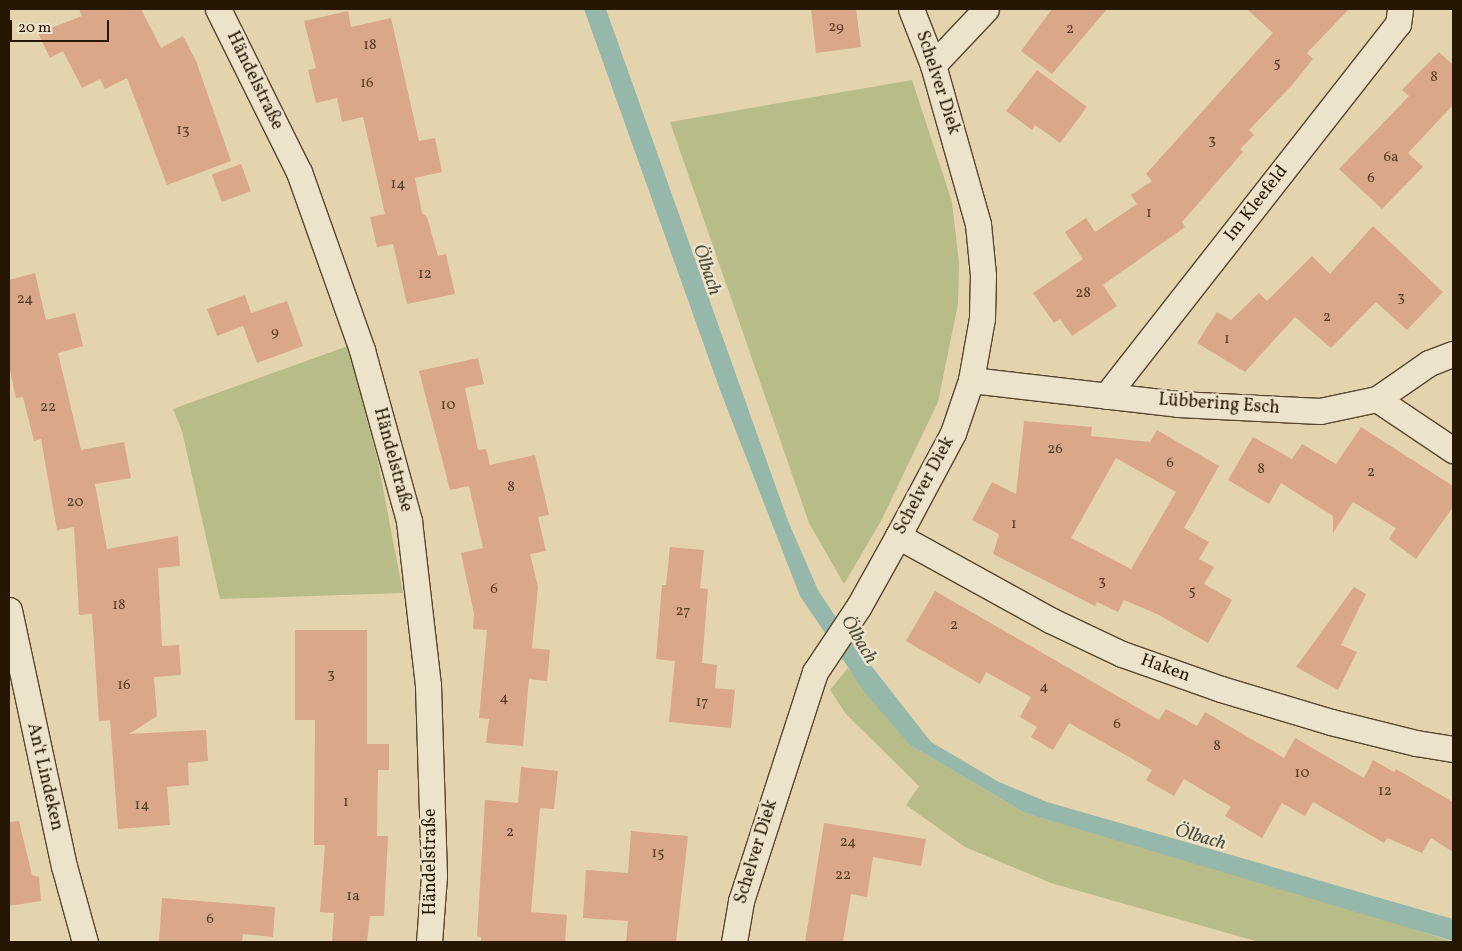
<!DOCTYPE html>
<meta charset="utf-8">
<style>
body{margin:0}
#map{position:relative;width:1462px;height:951px;overflow:hidden;background:#e4d4ae;font-family:Vollkorn,serif}
div>[style]{position:absolute}
[style*='--x']{left:calc(var(--x)*1px);top:calc(var(--y)*1px);width:calc(var(--w)*1px);rotate:calc(var(--a)*1deg)}
.green>*{inset:0;background:#b7bc88}
.water>*{inset:0;background:#95b8aa}
.building>*{inset:0;background:#daa789;transform-origin:0 0}
.roads{filter:drop-shadow(1px 0 #56462e) drop-shadow(-1px 0 #56462e) drop-shadow(0 1px #56462e) drop-shadow(0 -1px #56462e)}
.street>*{height:25px;margin:-12.5px;padding:0 12.5px;transform-origin:12.5px;border-radius:12.5px;background:#ede3ca}
span{translate:-50% -50%;white-space:nowrap;text-align:center;line-height:1.15;-webkit-text-stroke:5px #ede3ca;paint-order:stroke}
.number-label{font-size:15px;color:#533b25}
.number-label span{-webkit-text-stroke-width:0}
.street-label{font-size:18px;color:#261704}
.water-label{font-size:19px;color:#4d4f3e;font-style:italic}
.frame{position:absolute;inset:0;border:10px solid #261704;pointer-events:none}
.scale{position:absolute;left:10px;top:20px;width:99px;height:22px;box-sizing:border-box;border:2px solid #261704;border-top:0;padding-left:6px;font-size:15px;line-height:18px;white-space:nowrap;color:#261704;-webkit-text-stroke:4px #ede3ca;paint-order:stroke}
</style>
<div id="map">
<div class="green">
<div style="clip-path:polygon(912px 80px,952px 202px,959px 263px,958px 304px,938px 402px,881px 521px,844px 584px,809px 523px,670px 122px)"></div>
<div style="clip-path:polygon(348px 346px,378px 462px,403px 593px,220px 599px,182px 431px,173px 409px)"></div>
<div style="clip-path:polygon(848px 668px,910px 745px,1025px 813px,1351px 908px,1453px 942px,1259px 942px,1051px 883px,965px 847px,906px 805px,919px 786px,846px 714px,830px 690px)"></div>
</div>
<div class="water">
<div style="clip-path:polygon(584px 9px,606px 9px,788px 521px,818px 590px,848px 636px,931px 742px,999px 782px,1047px 802px,1453px 919px,1453px 941px,1025px 813px,910px 745px,866px 694px,800px 596px,720px 390px)"></div>
</div>
<div class="building">
<div style="clip-path:polygon(79px 9px,141px 9px,161px 48px,183px 36px,196px 61px,231px 161px,167px 185px,127px 78px,105px 89px,100px 79px,82px 88px,63px 51px,50px 58px,38px 33px,82px 16px)"></div>
<div style="clip-path:polygon(811px 9px,856px 9px,861px 47px,816px 53px)"></div>
<div style="clip-path:polygon(1052px 9px,1107px 9px,1052px 74px,1021px 51px)"></div>
<div style="clip-path:polygon(1247px 9px,1349px 9px,1307px 53px,1313px 59px,1292px 85px,1249px 130px,1254px 135px,1240px 149px,1243px 152px,1182px 222px,1185px 227px,1103px 285px,1117px 306px,1072px 336px,1060px 319px,1054px 323px,1033px 293px,1083px 259px,1065px 232px,1086px 218px,1095px 232px,1137px 204px,1131px 195px,1152px 181px,1146px 174px,1273px 33px)"></div>
<div style="clip-path:polygon(348px 11px,351px 27px,391px 18px,419px 141px,435px 138px,442px 172px,415px 178px,422px 213px,427px 217px,438px 256px,446px 254px,455px 294px,407px 304px,393px 244px,377px 247px,370px 217px,385px 214px,363px 117px,342px 122px,337px 98px,316px 103px,308px 70px,316px 68px,304px 21px)"></div>
<div style="clip-path:polygon(1439px 52px,1453px 65px,1453px 105px,1408px 153px,1423px 167px,1382px 209px,1339px 169px,1409px 96px,1402px 90px)"></div>
<div style="clip-path:polygon(1037px 70px,1087px 107px,1060px 143px,1035px 125px,1032px 130px,1006px 111px)"></div>
<div style="left:241px;top:164px;width:29px;height:31px;rotate:70deg"></div>
<div style="clip-path:polygon(1373px 226px,1443px 292px,1407px 330px,1376px 302px,1331px 348px,1295px 317px,1245px 372px,1197px 343px,1217px 312px,1231px 320px,1259px 293px,1267px 301px,1312px 256px,1330px 274px)"></div>
<div style="clip-path:polygon(35px 273px,46px 320px,75px 313px,83px 346px,58px 353px,81px 450px,124px 442px,131px 478px,95px 484px,107px 549px,178px 536px,180px 566px,158px 568px,162px 646px,179px 645px,181px 675px,154px 677px,157px 716px,129px 734px,206px 730px,208px 761px,188px 763px,189px 785px,167px 787px,170px 825px,118px 829px,110px 720px,99px 721px,92px 614px,79px 615px,74px 527px,57px 530px,41px 439px,34px 441px,23px 397px,16px 398px,9px 366px,9px 280px)"></div>
<div style="clip-path:polygon(245px 295px,251px 313px,287px 301px,303px 346px,257px 363px,243px 326px,217px 336px,207px 309px)"></div>
<div style="clip-path:polygon(478px 358px,484px 384px,465px 388px,478px 450px,486px 449px,490px 465px,535px 455px,549px 515px,538px 517px,546px 551px,530px 554px,538px 587px,532px 648px,550px 650px,547px 681px,529px 679px,523px 746px,486px 743px,489px 719px,479px 718px,487px 630px,473px 629px,474px 614px,461px 553px,483px 548px,469px 486px,450px 490px,419px 371px)"></div>
<div style="clip-path:polygon(evenodd,1024px 421px,1092px 427px,1091px 436px,1150px 442px,1157px 430px,1219px 466px,1184px 528px,1209px 542px,1199px 559px,1214px 567px,1204px 584px,1232px 600px,1208px 643px,1157px 614px,1124px 600px,1118px 612px,1097px 602px,1095px 606px,993px 554px,999px 534px,972px 520px,992px 482px,1016px 494px,1024px 421px,1116px 458px,1176px 492px,1131px 569px,1071px 538px,1116px 458px)"></div>
<div style="clip-path:polygon(1361px 427px,1453px 486px,1453px 507px,1416px 559px,1389px 539px,1396px 528px,1353px 502px,1333px 533px,1333px 516px,1281px 483px,1269px 504px,1228px 480px,1253px 437px,1292px 459px,1302px 444px,1336px 464px)"></div>
<div style="clip-path:polygon(670px 547px,704px 550px,700px 588px,708px 589px,702px 663px,717px 665px,715px 688px,735px 690px,731px 728px,669px 722px,675px 661px,656px 659px,662px 585px,666px 585px)"></div>
<div style="clip-path:polygon(1354px 587px,1366px 594px,1341px 645px,1357px 652px,1338px 690px,1296px 667px)"></div>
<div style="clip-path:polygon(935px 591px,1159px 720px,1166px 709px,1197px 726px,1205px 712px,1284px 758px,1295px 738px,1364px 778px,1373px 760px,1394px 772px,1396px 769px,1453px 802px,1453px 852px,1431px 838px,1422px 853px,1387px 838px,1384px 843px,1313px 802px,1305px 816px,1282px 803px,1262px 838px,1225px 816px,1231px 807px,1184px 779px,1174px 796px,1146px 780px,1152px 770px,1069px 723px,1053px 750px,1031px 737px,1037px 727px,1020px 717px,1031px 697px,986px 672px,980px 684px,906px 641px)"></div>
<div style="clip-path:polygon(295px 630px,367px 630px,367px 744px,389px 744px,389px 770px,378px 770px,377px 836px,388px 836px,384px 916px,370px 916px,367px 942px,332px 942px,334px 913px,320px 912px,325px 845px,314px 845px,315px 720px,295px 720px)"></div>
<div style="clip-path:polygon(521px 767px,558px 771px,554px 809px,540px 808px,531px 912px,567px 915px,565px 942px,481px 942px,481px 937px,477px 936px,485px 800px,518px 803px)"></div>
<div style="clip-path:polygon(19px 821px,32px 875px,39px 877px,41px 901px,9px 906px,9px 822px)"></div>
<div style="clip-path:polygon(824px 823px,926px 839px,921px 866px,873px 857px,867px 897px,851px 894px,843px 942px,805px 942px)"></div>
<div style="clip-path:polygon(631px 831px,688px 836px,676px 942px,626px 942px,628px 921px,583px 918px,586px 870px,628px 873px)"></div>
<div style="clip-path:polygon(162px 898px,275px 907px,273px 937px,243px 934px,242px 942px,159px 942px)"></div>
</div>
<div class="roads">
<div class="street">
<div style="--x:218;--y:9;--w:182;--a:63.6"></div>
<div style="--x:299;--y:172;--w:189;--a:70.5"></div>
<div style="--x:362;--y:350;--w:177;--a:74.6"></div>
<div style="--x:409;--y:521;--w:165;--a:83.4"></div>
<div style="--x:428;--y:685;--w:191;--a:88.2"></div>
<div style="--x:434;--y:876;--w:66;--a:94.3"></div>
<div style="--x:933;--y:65;--w:77;--a:-46.6"></div>
<div style="--x:971;--y:380;--w:208;--a:6.6"></div>
<div style="--x:1178;--y:404;--w:142;--a:2.8"></div>
<div style="--x:1320;--y:411;--w:58;--a:-11.9"></div>
<div style="--x:1377;--y:399;--w:63;--a:-34.7"></div>
<div style="--x:1429;--y:363;--w:26;--a:-21"></div>
<div style="--x:1106;--y:396;--w:473;--a:-51.9"></div>
<div style="--x:1398;--y:24;--w:15;--a:-82"></div>
<div style="--x:1377;--y:399;--w:92;--a:33.9"></div>
<div style="--x:898;--y:536;--w:174;--a:28.9"></div>
<div style="--x:1050;--y:620;--w:80;--a:25.3"></div>
<div style="--x:1122;--y:654;--w:105;--a:19.5"></div>
<div style="--x:1221;--y:689;--w:115;--a:16.7"></div>
<div style="--x:1331;--y:722;--w:88;--a:13.9"></div>
<div style="--x:1416;--y:743;--w:37;--a:9"></div>
<div style="--x:9;--y:610;--w:262;--a:77.9"></div>
<div style="--x:64;--y:866;--w:79;--a:74.6"></div>
<div style="--x:734;--y:942;--w:42;--a:-80.3"></div>
<div style="--x:741;--y:901;--w:241;--a:-72.1"></div>
<div style="--x:815;--y:672;--w:79;--a:-56.3"></div>
<div style="--x:859;--y:606;--w:80;--a:-60.9"></div>
<div style="--x:898;--y:536;--w:117;--a:-61.9"></div>
<div style="--x:953;--y:433;--w:56;--a:-71.2"></div>
<div style="--x:971;--y:380;--w:63;--a:-79.9"></div>
<div style="--x:982;--y:318;--w:43;--a:-88.7"></div>
<div style="--x:983;--y:275;--w:51;--a:-95.6"></div>
<div style="--x:978;--y:224;--w:165;--a:-105.8"></div>
<div style="--x:933;--y:65;--w:60;--a:-111.4"></div>
</div>
</div>
<div class="number-label">
<span style="left:836px;top:28px">29</span>
<span style="left:1070px;top:30px">2</span>
<span style="left:370px;top:46px">18</span>
<span style="left:1277px;top:64px">5</span>
<span style="left:1434px;top:78px">8</span>
<span style="left:367px;top:84px">16</span>
<span style="left:183px;top:131px">13</span>
<span style="left:1212px;top:141px">3</span>
<span style="left:1391px;top:158px">6a</span>
<span style="left:1371px;top:179px">6</span>
<span style="left:398px;top:185px">14</span>
<span style="left:1149px;top:214px">1</span>
<span style="left:425px;top:275px">12</span>
<span style="left:1083px;top:294px">28</span>
<span style="left:1401px;top:298px">3</span>
<span style="left:25px;top:300px">24</span>
<span style="left:1327px;top:318px">2</span>
<span style="left:275px;top:333px">9</span>
<span style="left:1227px;top:340px">1</span>
<span style="left:448px;top:406px">10</span>
<span style="left:48px;top:408px">22</span>
<span style="left:1055px;top:450px">26</span>
<span style="left:1170px;top:464px">6</span>
<span style="left:1261px;top:470px">8</span>
<span style="left:1371px;top:473px">2</span>
<span style="left:511px;top:488px">8</span>
<span style="left:75px;top:503px">20</span>
<span style="left:1014px;top:525px">1</span>
<span style="left:1102px;top:582px">3</span>
<span style="left:494px;top:590px">6</span>
<span style="left:1192px;top:592px">5</span>
<span style="left:119px;top:606px">18</span>
<span style="left:683px;top:612px">27</span>
<span style="left:954px;top:626px">2</span>
<span style="left:331px;top:675px">3</span>
<span style="left:124px;top:686px">16</span>
<span style="left:1044px;top:688px">4</span>
<span style="left:504px;top:699px">4</span>
<span style="left:702px;top:703px">17</span>
<span style="left:1117px;top:725px">6</span>
<span style="left:1217px;top:747px">8</span>
<span style="left:1302px;top:774px">10</span>
<span style="left:1385px;top:792px">12</span>
<span style="left:346px;top:803px">1</span>
<span style="left:142px;top:806px">14</span>
<span style="left:510px;top:833px">2</span>
<span style="left:848px;top:843px">24</span>
<span style="left:658px;top:854px">15</span>
<span style="left:843px;top:876px">22</span>
<span style="left:353px;top:897px">1a</span>
<span style="left:210px;top:920px">6</span>
</div>
<div class="street-label">
<span style="left:254px;top:81px;rotate:64deg">Händelstraße</span>
<span style="left:937px;top:83px;rotate:72deg">Schelver Diek</span>
<span style="left:1257px;top:204px;rotate:-52deg">Im Kleefeld</span>
<span style="left:1219px;top:405px;rotate:4deg">Lübbering Esch</span>
<span style="left:392px;top:460px;rotate:75deg">Händelstraße</span>
<span style="left:925px;top:486px;rotate:-62deg">Schelver Diek</span>
<span style="left:1165px;top:669px;rotate:20deg">Haken</span>
<span style="left:44px;top:777px;rotate:77deg">An't Lindeken</span>
<span style="left:757px;top:852px;rotate:-73deg">Schelver Diek</span>
<span style="left:431px;top:862px;rotate:-90deg">Händelstraße</span>
</div>
<div class="water-label">
<span style="left:706px;top:270px;rotate:71deg">Ölbach</span>
<span style="left:858px;top:640px;rotate:59deg">Ölbach</span>
<span style="left:1200px;top:838px;rotate:16deg">Ölbach</span>
</div>
<div class="frame"></div>
<div class="scale">20 m</div>
</div>
